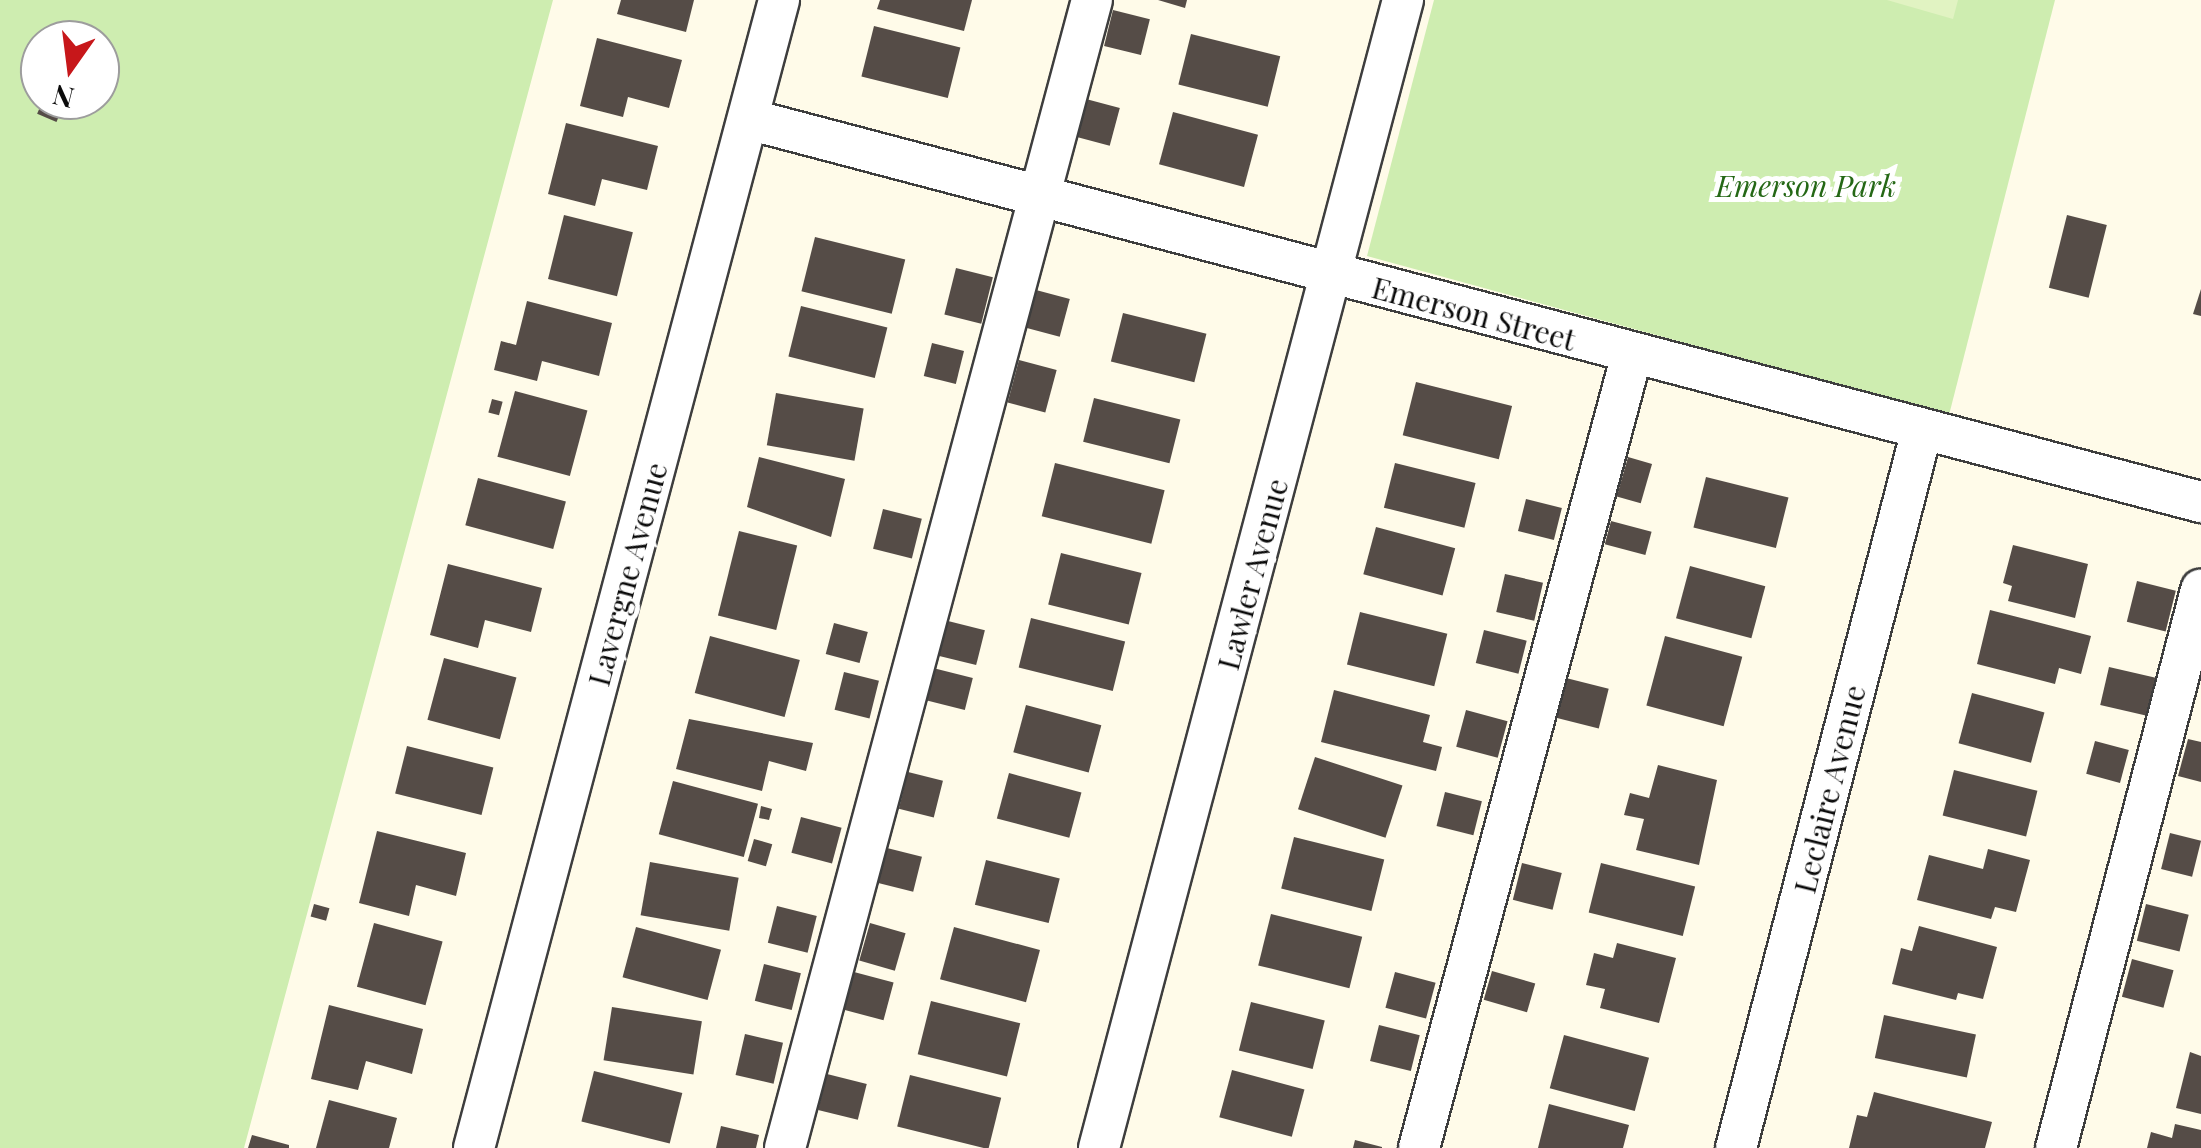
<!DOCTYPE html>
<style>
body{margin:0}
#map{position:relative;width:2201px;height:1148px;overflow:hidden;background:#fffbe9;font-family:"Playfair Display",serif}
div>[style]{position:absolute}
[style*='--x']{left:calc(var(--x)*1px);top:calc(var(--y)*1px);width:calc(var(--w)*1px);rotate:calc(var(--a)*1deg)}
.green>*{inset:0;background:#ceedb0}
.pitch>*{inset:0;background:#e1f3c2}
.building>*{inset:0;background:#554c47;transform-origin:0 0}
.roads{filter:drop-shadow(2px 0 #3e3e3e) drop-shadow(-2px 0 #3e3e3e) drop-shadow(0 2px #3e3e3e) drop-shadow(0 -2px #3e3e3e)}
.minor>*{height:40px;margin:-20px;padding:0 20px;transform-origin:20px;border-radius:20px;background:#fff}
span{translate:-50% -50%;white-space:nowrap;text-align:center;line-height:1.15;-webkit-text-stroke:10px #fff;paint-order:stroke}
.park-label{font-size:30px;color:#256816;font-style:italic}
.street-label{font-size:30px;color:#0b0b0b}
.north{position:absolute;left:20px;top:20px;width:100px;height:100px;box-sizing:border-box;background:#fff;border:2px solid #9d9d9d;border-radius:50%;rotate:194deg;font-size:28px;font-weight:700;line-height:40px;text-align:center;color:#0b0b0b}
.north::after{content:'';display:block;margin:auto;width:35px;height:45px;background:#c7171a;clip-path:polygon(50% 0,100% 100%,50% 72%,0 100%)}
</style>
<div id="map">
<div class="green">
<div style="clip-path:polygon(evenodd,0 0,553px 0,244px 1148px,0 1148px,0 0,40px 40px,100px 40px,100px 100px,40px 100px,40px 40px)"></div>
<div style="clip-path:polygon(1434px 0,2055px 0,1949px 415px,1367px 256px)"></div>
</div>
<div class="pitch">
<div style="clip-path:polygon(1887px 0,1958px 0,1953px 19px)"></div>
</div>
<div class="building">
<div style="clip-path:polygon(621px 0,694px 0,686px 32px,617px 14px)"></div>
<div style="clip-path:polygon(880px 0,972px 0,964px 31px,877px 9px)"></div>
<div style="clip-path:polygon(1158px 0,1187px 0,1185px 8px)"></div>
<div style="left:1113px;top:10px;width:38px;height:37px;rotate:14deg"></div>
<div style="left:874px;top:26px;width:89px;height:52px;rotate:14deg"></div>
<div style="left:1191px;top:34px;width:92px;height:52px;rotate:14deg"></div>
<div style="clip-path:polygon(597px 38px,682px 60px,669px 108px,628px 97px,623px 117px,580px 106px)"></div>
<div style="left:1086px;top:99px;width:35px;height:39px;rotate:15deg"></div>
<div style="left:43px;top:100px;width:21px;height:15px;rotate:23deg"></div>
<div style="left:1173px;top:112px;width:88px;height:54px;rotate:15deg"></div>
<div style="clip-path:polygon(566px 123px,658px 146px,647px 190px,602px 179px,595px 206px,548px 194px)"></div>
<div style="left:564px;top:215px;width:71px;height:66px;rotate:14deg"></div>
<div style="left:2067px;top:215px;width:41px;height:75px;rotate:14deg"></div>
<div style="left:815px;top:237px;width:93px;height:56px;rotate:14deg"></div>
<div style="left:956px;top:268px;width:38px;height:48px;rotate:14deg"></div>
<div style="clip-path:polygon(2201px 289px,2201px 316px,2193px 314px)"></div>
<div style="left:1036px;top:290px;width:35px;height:39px;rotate:15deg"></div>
<div style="clip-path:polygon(527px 301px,612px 323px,599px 376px,542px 361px,537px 381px,494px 370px,501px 341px,516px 345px)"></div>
<div style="left:801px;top:306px;width:89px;height:52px;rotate:14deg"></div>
<div style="left:1123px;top:313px;width:86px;height:50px;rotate:14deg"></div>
<div style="left:932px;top:343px;width:33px;height:34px;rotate:14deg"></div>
<div style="left:1019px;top:360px;width:39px;height:44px;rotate:15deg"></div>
<div style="left:1416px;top:382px;width:99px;height:55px;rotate:14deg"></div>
<div style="left:515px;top:391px;width:75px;height:68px;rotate:15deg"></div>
<div style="left:776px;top:393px;width:89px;height:53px;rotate:10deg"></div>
<div style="left:1094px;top:398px;width:89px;height:45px;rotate:14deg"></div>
<div style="left:492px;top:399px;width:11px;height:14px;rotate:15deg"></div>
<div style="clip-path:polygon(759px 457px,845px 479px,831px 537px,747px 507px)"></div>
<div style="left:1628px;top:457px;width:25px;height:41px;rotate:16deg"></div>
<div style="left:1055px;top:463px;width:113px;height:55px;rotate:14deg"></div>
<div style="left:1395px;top:463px;width:83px;height:46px;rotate:14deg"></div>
<div style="left:1706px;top:477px;width:85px;height:52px;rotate:14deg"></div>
<div style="left:478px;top:478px;width:91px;height:49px;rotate:15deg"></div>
<div style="left:1526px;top:499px;width:37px;height:33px;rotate:14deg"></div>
<div style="left:883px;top:509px;width:40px;height:41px;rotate:14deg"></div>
<div style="left:1611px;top:521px;width:42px;height:24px;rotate:15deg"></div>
<div style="left:1376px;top:527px;width:82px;height:49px;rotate:15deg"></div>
<div style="left:739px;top:531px;width:60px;height:87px;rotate:14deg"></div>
<div style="clip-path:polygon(2013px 545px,2088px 564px,2075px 618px,2008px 601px,2012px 586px,2003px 583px)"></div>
<div style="left:1061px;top:553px;width:83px;height:53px;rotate:14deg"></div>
<div style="clip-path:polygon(448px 564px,542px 588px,531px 632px,485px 620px,478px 648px,430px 635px)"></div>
<div style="left:1690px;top:566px;width:78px;height:54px;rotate:15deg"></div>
<div style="left:1505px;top:574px;width:39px;height:39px;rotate:13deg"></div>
<div style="left:2137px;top:581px;width:40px;height:42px;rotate:14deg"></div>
<div style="clip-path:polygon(1990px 610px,2091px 636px,2081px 674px,2059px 668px,2055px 684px,1977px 664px)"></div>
<div style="left:1360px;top:612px;width:90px;height:54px;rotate:14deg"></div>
<div style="left:1031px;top:618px;width:97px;height:51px;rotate:14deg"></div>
<div style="left:948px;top:621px;width:38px;height:36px;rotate:14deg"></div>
<div style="left:834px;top:623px;width:35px;height:32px;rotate:15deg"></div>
<div style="left:1484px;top:630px;width:44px;height:34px;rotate:14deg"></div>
<div style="left:710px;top:636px;width:93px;height:59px;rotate:15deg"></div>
<div style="left:1665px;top:636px;width:80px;height:72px;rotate:15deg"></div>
<div style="left:444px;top:658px;width:75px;height:64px;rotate:15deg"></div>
<div style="left:2109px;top:667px;width:49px;height:39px;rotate:13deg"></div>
<div style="left:933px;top:668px;width:41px;height:33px;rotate:14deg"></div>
<div style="left:844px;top:672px;width:36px;height:39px;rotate:14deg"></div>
<div style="left:1566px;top:678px;width:44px;height:41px;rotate:14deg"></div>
<div style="clip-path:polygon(1334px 690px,1430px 715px,1423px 742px,1442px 747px,1436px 771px,1321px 742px)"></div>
<div style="left:1972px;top:693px;width:75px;height:52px;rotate:15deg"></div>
<div style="left:1026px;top:705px;width:78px;height:49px;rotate:15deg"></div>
<div style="left:1466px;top:710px;width:43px;height:38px;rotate:15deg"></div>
<div style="clip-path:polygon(689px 719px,813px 743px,806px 771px,769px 761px,762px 791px,676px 769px)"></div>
<div style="clip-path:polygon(2188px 739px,2201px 742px,2201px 782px,2178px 776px)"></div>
<div style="left:2095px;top:741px;width:35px;height:34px;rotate:15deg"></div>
<div style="left:407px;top:746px;width:89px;height:49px;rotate:14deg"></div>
<div style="left:1315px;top:757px;width:92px;height:55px;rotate:18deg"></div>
<div style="clip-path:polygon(1658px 765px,1717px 780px,1699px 865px,1636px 850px,1644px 819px,1624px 815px,1630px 793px,1649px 798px)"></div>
<div style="left:1954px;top:770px;width:86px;height:47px;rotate:14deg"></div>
<div style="left:908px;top:772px;width:36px;height:38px;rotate:14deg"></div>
<div style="left:1009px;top:773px;width:75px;height:47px;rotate:15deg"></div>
<div style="left:673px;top:781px;width:88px;height:55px;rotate:15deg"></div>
<div style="left:1445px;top:792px;width:38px;height:35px;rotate:14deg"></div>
<div style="clip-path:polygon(761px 806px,772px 809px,769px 820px,759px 818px)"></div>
<div style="left:801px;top:817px;width:42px;height:37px;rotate:15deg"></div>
<div style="clip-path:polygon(377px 831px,466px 853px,456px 896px,416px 885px,409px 916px,359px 903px)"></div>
<div style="left:2170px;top:833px;width:32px;height:37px;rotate:14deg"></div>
<div style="left:1294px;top:837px;width:93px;height:53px;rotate:14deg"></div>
<div style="left:754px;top:839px;width:19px;height:23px;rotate:16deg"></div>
<div style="left:887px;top:848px;width:36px;height:36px;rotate:14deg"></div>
<div style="clip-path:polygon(1988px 849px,2030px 860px,2016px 912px,1995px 907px,1991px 919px,1917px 900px,1929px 855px,1983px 869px)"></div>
<div style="left:986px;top:860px;width:76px;height:46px;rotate:14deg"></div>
<div style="left:650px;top:862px;width:90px;height:54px;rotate:10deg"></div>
<div style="left:1522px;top:863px;width:41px;height:38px;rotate:14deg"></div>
<div style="left:1601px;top:863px;width:97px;height:51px;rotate:14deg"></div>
<div style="left:314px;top:904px;width:16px;height:13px;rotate:15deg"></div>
<div style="left:2146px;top:904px;width:44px;height:38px;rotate:14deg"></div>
<div style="left:777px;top:906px;width:41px;height:38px;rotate:14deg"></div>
<div style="left:1271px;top:914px;width:94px;height:53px;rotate:14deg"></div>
<div style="left:374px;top:923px;width:71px;height:66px;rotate:15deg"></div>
<div style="left:870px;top:923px;width:37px;height:39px;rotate:16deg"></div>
<div style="clip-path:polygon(1919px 926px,1997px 947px,1983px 999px,1958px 993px,1956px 1000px,1892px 984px,1901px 948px,1912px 951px)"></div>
<div style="left:636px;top:927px;width:88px;height:52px;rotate:15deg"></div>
<div style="left:954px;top:927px;width:89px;height:54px;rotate:15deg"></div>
<div style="clip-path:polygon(1617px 943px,1676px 958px,1659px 1023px,1600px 1008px,1605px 989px,1586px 985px,1594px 953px,1613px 958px)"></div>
<div style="left:2132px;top:959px;width:43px;height:39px;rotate:15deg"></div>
<div style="left:764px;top:964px;width:38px;height:38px;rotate:14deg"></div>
<div style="left:1492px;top:971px;width:45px;height:30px;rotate:16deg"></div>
<div style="left:854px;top:972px;width:41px;height:39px;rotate:15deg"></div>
<div style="left:1395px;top:972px;width:42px;height:37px;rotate:15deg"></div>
<div style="left:931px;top:1001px;width:92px;height:55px;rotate:14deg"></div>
<div style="left:1251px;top:1002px;width:76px;height:50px;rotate:14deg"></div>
<div style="clip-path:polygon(329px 1005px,423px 1029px,412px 1074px,366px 1061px,358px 1090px,311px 1079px)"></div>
<div style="left:612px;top:1007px;width:91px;height:54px;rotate:9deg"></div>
<div style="left:1884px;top:1015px;width:94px;height:44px;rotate:12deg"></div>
<div style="left:1379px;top:1025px;width:42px;height:37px;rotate:14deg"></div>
<div style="left:745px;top:1034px;width:39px;height:42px;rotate:13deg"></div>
<div style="left:1564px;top:1035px;width:88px;height:55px;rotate:15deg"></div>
<div style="clip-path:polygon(2190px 1052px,2201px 1056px,2201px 1114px,2176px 1108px)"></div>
<div style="left:1232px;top:1070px;width:75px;height:49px;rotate:15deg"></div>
<div style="left:594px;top:1071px;width:91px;height:52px;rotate:14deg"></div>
<div style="left:827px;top:1074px;width:41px;height:37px;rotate:14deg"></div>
<div style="left:910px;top:1075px;width:94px;height:53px;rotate:14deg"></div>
<div style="clip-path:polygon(1874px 1092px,1992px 1122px,1985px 1148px,1849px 1148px,1857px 1115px,1867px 1117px)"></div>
<div style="clip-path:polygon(329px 1100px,397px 1118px,389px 1148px,316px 1148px)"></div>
<div style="clip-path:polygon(1549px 1104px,1629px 1125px,1623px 1148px,1538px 1148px)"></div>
<div style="clip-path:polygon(2175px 1124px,2201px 1130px,2201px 1148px,2147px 1148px,2151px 1132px,2172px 1138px)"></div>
<div style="clip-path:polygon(721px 1126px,759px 1135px,756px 1148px,716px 1148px)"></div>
<div style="clip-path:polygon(252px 1135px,289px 1145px,289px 1148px,248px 1148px)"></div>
<div style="clip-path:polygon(1355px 1140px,1382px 1147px,1382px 1148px,1353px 1148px)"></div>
</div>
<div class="roads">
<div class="minor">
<div style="--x:748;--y:119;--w:1503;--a:14.77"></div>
<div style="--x:474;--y:1148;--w:1188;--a:-75.12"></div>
<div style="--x:785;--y:1148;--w:1188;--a:-75.03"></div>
<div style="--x:1099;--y:1148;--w:1188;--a:-75.17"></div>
<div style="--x:1419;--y:1148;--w:822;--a:-74.98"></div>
<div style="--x:1736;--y:1148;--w:742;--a:-75.48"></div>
<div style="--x:2056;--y:1148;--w:577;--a:-75.43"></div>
</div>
</div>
<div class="park-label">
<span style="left:1806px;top:185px">Emerson Park</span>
</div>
<div class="street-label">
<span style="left:1474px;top:313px;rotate:15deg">Emerson Street</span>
<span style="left:627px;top:574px;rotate:-75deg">Lavergne Avenue</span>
<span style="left:1252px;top:574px;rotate:-75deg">Lawler Avenue</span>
<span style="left:1829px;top:789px;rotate:-76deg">Leclaire Avenue</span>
</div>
<div class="north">N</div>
</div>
